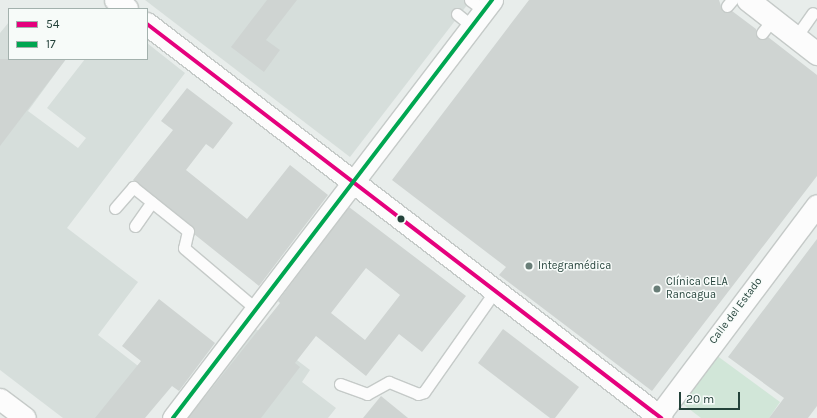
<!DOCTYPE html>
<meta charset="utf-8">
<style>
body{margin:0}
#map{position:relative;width:817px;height:418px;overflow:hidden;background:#e8edeb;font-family:Karla,sans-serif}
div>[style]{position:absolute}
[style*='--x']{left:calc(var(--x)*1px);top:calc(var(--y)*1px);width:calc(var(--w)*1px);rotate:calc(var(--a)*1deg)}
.built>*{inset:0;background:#d6dedb}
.green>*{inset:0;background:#d1e6d8}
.building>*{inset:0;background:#cfd4d2}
.roads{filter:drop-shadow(1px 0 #c5cac8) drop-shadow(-1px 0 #c5cac8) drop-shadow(0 1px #c5cac8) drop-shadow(0 -1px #c5cac8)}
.lane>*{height:11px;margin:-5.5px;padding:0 5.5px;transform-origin:5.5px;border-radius:5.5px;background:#fcfcfc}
.street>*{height:21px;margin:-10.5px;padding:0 10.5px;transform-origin:10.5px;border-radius:10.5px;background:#fcfcfc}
.secondary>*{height:22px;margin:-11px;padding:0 11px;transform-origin:11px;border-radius:11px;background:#fcfcfc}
.bus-1>*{height:4px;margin:-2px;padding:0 2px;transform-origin:2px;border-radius:2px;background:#e5007d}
.bus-2>*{height:4px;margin:-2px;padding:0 2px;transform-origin:2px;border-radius:2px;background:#00a651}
.dots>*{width:11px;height:11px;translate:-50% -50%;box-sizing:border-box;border:2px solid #f7fbf9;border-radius:50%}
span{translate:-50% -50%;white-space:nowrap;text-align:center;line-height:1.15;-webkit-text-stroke:3px #f7fbf9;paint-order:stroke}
.poi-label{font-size:11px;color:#24423a}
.left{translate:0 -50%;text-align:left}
.street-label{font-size:11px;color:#24423a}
.legend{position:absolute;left:8px;top:8px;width:140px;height:52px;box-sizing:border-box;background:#f7fbf9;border:1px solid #a3b1ad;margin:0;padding:5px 7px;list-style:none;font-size:12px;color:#24423a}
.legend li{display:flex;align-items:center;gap:8px;height:20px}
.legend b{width:20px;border:1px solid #a3b1ad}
.scale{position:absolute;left:679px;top:392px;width:61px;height:18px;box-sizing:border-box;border:2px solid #24423a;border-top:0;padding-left:5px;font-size:12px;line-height:14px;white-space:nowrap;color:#24423a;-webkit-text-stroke:3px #f7fbf9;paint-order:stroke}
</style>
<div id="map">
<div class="built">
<div style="clip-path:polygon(145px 0,471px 0,350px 157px)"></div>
<div style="clip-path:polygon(9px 22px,9px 59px,66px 59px,28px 111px,78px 148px,86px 138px,47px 108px,85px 59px,147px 59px,147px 43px,185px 73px,67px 228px,138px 282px,98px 335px,164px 386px,139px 418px,63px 418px,0 370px,0 33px)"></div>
<div style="clip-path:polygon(252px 326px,310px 370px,302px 382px,336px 408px,328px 418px,182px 418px)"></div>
</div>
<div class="green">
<div style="clip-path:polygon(716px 355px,780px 402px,769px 418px,701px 418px,680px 402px)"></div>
</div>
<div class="building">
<div style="clip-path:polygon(267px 0,297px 0,266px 40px,280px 50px,264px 72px,231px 47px)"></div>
<div style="clip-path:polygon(529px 0,719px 0,723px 12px,732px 11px,756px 29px,758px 39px,768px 37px,817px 75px,817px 176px,652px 391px,499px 275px,506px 267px,392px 180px)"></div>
<div style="clip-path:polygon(0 59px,66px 59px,0 146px)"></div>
<div style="clip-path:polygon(187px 88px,233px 123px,213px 149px,206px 144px,186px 170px,247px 219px,290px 165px,328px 195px,259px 286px,194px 234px,192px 226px,133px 180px,173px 130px,161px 121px)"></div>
<div style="clip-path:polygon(evenodd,349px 207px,466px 296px,422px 352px,399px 334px,366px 376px,316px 336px,295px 363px,300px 367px,261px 418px,188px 418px,280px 303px,278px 301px,349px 207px,366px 268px,400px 295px,365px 340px,331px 313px,366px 268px)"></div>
<div style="clip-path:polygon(817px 239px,817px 406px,808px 418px,769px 418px,784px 398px,728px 357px)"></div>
<div style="clip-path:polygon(159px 299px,215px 343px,179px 391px,172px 386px,145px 418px,95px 418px,141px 361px,122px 346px)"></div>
<div style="clip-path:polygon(503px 329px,579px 387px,555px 418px,550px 418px,478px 363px)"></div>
<div style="clip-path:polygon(381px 396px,408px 418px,363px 418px)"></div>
</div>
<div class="roads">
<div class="lane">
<div style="--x:470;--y:0;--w:17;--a:36"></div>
<div style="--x:727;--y:6;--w:8;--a:-50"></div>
<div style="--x:457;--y:14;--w:19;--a:39"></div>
<div style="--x:762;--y:33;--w:18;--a:-52"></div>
<div style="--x:796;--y:37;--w:29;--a:-55"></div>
<div style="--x:115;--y:208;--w:28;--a:-49"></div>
<div style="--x:133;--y:187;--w:70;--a:38.7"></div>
<div style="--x:188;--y:231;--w:17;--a:103"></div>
<div style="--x:184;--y:248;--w:94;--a:40.3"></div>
<div style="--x:135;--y:226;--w:29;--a:-55"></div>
<div style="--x:340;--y:384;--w:29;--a:20"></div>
<div style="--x:367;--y:394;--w:25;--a:-29"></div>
<div style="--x:389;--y:382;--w:31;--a:22"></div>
<div style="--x:418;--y:394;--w:6;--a:-18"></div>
<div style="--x:424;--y:392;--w:123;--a:-54.9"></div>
</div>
<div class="street">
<div style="--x:0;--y:399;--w:31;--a:37"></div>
<div style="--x:173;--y:418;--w:526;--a:-52.65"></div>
<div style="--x:657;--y:418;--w:266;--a:-53.1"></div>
</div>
<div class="secondary">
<div style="--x:116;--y:0;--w:14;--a:39"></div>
<div style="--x:748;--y:0;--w:88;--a:38"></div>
<div style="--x:147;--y:24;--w:648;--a:37.47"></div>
</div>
</div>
<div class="bus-1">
<div style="--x:147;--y:24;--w:648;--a:37.47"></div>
</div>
<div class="bus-2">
<div style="--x:173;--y:418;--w:526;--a:-52.65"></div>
</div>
<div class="dots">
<div style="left:401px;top:219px;background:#24423a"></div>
<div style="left:529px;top:266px;background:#697e78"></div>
<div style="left:657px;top:289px;background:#697e78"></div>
</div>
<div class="poi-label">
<span class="left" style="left:538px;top:266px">Integramédica</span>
<span class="left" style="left:666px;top:289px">Clínica CELA<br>Rancagua</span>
</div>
<div class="street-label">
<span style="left:736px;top:311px;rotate:-53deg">Calle del Estado</span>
</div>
<ul class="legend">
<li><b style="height:5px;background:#e5007d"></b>54</li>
<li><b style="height:5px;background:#00a651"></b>17</li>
</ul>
<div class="scale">20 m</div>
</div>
